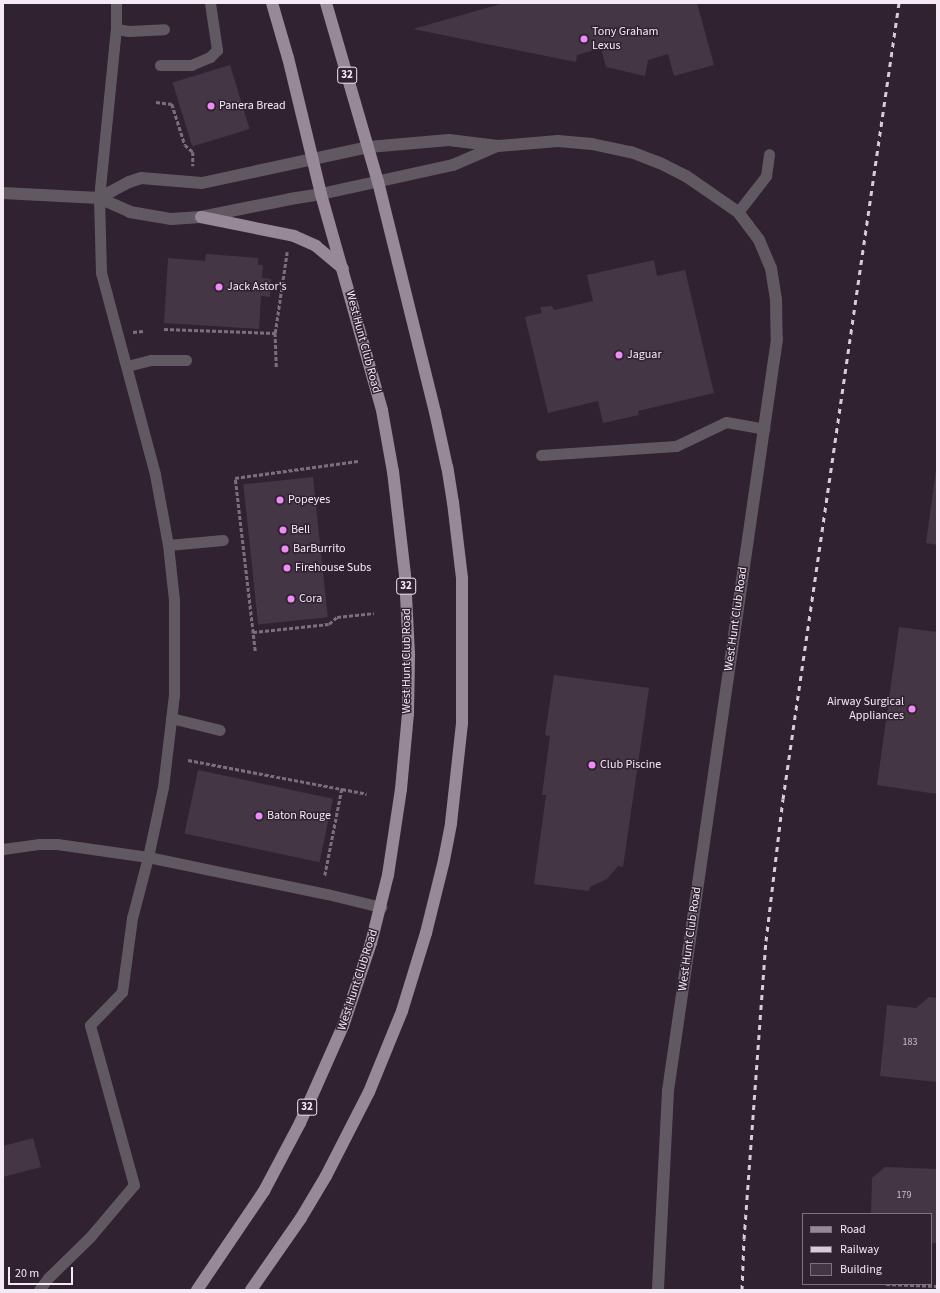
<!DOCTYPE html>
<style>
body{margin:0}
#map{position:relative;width:940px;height:1293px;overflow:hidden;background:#312232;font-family:"Source Sans 3",sans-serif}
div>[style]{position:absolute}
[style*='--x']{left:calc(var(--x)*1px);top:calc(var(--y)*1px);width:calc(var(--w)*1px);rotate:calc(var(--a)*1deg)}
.building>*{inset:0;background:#453646;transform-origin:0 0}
.path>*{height:2.5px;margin-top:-1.25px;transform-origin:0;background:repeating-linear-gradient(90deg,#7c6f7d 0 4px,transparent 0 6px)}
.lane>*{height:11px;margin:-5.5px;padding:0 5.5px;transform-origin:5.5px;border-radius:5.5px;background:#615961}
.street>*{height:12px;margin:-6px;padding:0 6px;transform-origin:6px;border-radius:6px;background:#615961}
.primary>*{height:12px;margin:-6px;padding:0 6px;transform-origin:6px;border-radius:6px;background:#988999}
.rail>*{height:3px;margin-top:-1.5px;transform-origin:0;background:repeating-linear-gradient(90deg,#d7ccd8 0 5px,transparent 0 10px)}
.dots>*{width:11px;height:11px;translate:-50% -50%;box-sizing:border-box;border:2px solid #312232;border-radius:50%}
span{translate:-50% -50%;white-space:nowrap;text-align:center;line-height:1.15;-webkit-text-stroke:3px #312232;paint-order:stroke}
.number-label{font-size:10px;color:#c8bdc9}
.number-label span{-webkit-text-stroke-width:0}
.shield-label span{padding:1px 3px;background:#312232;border:1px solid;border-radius:3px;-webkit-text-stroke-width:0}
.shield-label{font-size:11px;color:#f4eaf5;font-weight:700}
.poi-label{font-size:12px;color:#f4eaf5}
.left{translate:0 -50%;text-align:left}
.right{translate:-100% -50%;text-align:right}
.street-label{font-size:12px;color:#f4eaf5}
.frame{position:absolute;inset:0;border:4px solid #f4eaf5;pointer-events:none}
.legend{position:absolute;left:802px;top:1213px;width:130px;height:72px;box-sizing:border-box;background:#312232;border:1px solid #7f7280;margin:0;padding:5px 7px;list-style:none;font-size:12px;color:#f4eaf5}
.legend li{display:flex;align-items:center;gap:8px;height:20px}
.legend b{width:20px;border:1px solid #7f7280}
.scale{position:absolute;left:8px;top:1267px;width:65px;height:18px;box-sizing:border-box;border:2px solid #f4eaf5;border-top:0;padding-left:5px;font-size:12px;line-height:14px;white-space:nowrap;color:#f4eaf5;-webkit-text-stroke:3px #312232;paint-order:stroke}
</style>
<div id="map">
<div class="building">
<div style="clip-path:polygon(504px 3px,697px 3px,714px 65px,674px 76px,668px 54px,648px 60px,645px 76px,606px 67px,601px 48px,577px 55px,576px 62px,413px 29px)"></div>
<div style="left:230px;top:65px;width:67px;height:60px;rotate:73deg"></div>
<div style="clip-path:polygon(206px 254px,258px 258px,258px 265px,263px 265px,262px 278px,271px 279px,270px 297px,261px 296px,259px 329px,164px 323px,168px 258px,205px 261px)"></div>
<div style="clip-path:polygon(654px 260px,657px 276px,685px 270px,714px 393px,638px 411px,639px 415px,603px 423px,598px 401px,548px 413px,525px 317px,542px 313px,540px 307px,552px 306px,554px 310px,593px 301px,587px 275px)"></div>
<div style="clip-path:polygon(936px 470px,937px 470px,937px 545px,926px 543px)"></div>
<div style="left:313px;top:477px;width:141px;height:70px;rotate:84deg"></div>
<div style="clip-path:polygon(899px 627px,937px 632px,937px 794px,877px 785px)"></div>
<div style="clip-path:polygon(554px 675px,649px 688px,623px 867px,618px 866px,607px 879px,590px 887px,589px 891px,534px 884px,546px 795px,542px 795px,550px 736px,545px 735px)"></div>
<div style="left:198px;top:770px;width:138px;height:65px;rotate:12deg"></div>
<div style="clip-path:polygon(929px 997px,937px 998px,937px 1082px,880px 1076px,887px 1005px,916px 1008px)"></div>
<div style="clip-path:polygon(33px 1138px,41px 1167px,3px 1177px,3px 1146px)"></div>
<div style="clip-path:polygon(885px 1167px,937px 1169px,937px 1243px,931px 1243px,931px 1214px,871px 1214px,872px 1178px)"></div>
</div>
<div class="path">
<div style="--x:156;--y:102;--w:16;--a:7"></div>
<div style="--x:172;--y:104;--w:43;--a:72.4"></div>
<div style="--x:185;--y:145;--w:11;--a:41"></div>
<div style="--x:193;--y:152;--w:14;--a:90"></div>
<div style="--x:164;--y:329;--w:111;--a:2.1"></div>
<div style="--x:133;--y:332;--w:10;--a:-6"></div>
<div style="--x:276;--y:367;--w:34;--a:-92"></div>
<div style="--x:275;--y:333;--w:82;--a:-81.6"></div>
<div style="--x:253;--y:632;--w:76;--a:-6"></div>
<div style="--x:329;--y:624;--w:11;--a:-41"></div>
<div style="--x:337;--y:617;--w:37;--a:-6"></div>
<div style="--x:255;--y:651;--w:174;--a:-96.6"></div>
<div style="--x:235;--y:478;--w:124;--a:-7.9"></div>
<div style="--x:188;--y:760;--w:157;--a:10.7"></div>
<div style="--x:342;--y:789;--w:89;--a:101.1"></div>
<div style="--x:342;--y:789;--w:25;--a:11"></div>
<div style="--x:886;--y:1284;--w:51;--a:2.2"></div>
</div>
<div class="lane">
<div style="--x:116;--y:29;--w:13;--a:9"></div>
<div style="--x:129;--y:31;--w:35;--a:-3"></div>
<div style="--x:160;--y:65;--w:31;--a:0"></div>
<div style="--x:191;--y:65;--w:21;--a:-23"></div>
<div style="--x:210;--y:57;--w:10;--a:-45"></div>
<div style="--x:217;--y:50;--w:48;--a:-98.5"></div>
<div style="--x:738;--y:212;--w:46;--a:-52.1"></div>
<div style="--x:766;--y:176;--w:22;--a:-82"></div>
<div style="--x:127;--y:366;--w:25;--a:-14"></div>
<div style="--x:151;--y:360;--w:35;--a:0"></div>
<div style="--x:541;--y:455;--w:135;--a:-3.8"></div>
<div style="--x:676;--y:446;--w:55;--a:-25.6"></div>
<div style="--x:726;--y:422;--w:39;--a:10"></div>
<div style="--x:168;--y:545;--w:55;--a:-5.2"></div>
<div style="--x:171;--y:718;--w:50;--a:13.8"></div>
<div style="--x:3;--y:849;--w:37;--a:-8"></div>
<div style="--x:40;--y:844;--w:17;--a:0"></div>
<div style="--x:57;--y:844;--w:92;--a:8.1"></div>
<div style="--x:148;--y:857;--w:183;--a:11.7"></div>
<div style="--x:327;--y:894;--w:56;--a:13.5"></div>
<div style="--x:39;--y:1290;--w:15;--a:-53"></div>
<div style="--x:48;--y:1278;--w:59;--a:-44.3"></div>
<div style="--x:90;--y:1237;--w:68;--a:-49.8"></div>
<div style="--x:134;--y:1185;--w:166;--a:-105.4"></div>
<div style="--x:90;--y:1025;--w:46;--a:-45.9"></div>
<div style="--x:122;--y:992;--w:75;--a:-82.3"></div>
<div style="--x:132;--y:918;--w:63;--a:-75.3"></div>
<div style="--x:148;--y:857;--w:72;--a:-77.9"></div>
<div style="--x:163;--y:787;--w:93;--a:-83.2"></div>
<div style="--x:174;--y:695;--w:95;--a:-90"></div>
<div style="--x:174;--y:600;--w:55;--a:-96.2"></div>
<div style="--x:168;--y:545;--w:72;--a:-100.4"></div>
<div style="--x:155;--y:474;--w:208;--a:-105"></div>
<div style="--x:101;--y:273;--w:75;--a:-91.5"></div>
<div style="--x:99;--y:198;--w:170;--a:-84.3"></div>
<div style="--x:116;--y:29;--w:26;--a:-90"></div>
</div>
<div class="street">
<div style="--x:3;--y:193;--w:96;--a:3"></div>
<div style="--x:99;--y:198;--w:34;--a:24"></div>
<div style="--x:130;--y:212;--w:42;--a:9.7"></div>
<div style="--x:171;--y:219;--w:30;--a:-4"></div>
<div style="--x:201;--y:217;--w:91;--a:-11.4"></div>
<div style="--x:290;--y:199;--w:31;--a:-9"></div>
<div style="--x:321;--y:194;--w:135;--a:-12.4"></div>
<div style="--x:453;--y:165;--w:48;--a:-23.4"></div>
<div style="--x:99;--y:198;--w:34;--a:-28"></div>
<div style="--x:129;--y:182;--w:13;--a:-18"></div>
<div style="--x:141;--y:178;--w:61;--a:4.7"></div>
<div style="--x:202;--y:183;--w:171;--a:-12.2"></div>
<div style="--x:369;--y:147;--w:80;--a:-5"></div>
<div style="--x:449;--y:140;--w:49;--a:7"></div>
<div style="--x:498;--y:146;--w:60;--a:-4.8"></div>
<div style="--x:558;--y:141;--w:34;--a:5"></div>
<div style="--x:592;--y:144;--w:40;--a:12"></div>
<div style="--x:631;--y:152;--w:31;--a:21"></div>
<div style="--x:660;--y:163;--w:29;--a:27"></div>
<div style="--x:686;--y:176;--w:63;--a:34.7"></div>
<div style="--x:738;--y:212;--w:35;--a:53"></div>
<div style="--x:759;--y:240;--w:30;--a:67"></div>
<div style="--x:771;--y:268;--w:32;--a:81"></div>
<div style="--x:776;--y:300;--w:39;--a:89"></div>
<div style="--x:777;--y:339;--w:760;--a:98.25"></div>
<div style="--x:668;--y:1091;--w:199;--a:92.9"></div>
</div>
<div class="primary">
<div style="--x:201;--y:217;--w:95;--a:11.5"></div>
<div style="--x:294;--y:236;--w:24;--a:24"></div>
<div style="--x:316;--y:246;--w:35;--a:40"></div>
<div style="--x:197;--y:1290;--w:120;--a:-55.9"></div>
<div style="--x:264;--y:1191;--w:77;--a:-62.1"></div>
<div style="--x:300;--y:1123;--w:106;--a:-66.1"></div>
<div style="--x:343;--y:1026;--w:88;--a:-71.4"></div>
<div style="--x:371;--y:943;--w:70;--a:-76"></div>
<div style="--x:388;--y:875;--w:87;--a:-81.4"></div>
<div style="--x:401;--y:789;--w:75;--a:-84.7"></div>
<div style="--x:408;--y:714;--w:60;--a:-89"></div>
<div style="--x:409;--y:654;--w:79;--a:-92.9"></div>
<div style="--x:405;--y:575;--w:104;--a:-96.6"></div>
<div style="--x:393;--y:472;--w:63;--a:-100.1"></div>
<div style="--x:382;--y:410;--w:224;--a:-105.8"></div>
<div style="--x:321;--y:194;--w:140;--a:-103.6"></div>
<div style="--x:288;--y:58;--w:57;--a:-106.2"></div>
<div style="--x:251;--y:1290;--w:88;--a:-55.2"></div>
<div style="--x:301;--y:1218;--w:49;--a:-59.2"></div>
<div style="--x:326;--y:1176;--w:94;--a:-62.9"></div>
<div style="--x:369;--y:1092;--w:87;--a:-67.8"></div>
<div style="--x:402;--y:1011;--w:82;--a:-72.9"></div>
<div style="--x:426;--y:933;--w:75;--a:-76.1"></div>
<div style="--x:444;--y:860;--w:38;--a:-79"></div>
<div style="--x:451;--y:823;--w:101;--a:-83.7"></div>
<div style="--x:462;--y:723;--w:145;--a:-90"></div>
<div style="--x:462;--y:578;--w:76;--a:-96.8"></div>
<div style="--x:453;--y:503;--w:36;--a:-99"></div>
<div style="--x:447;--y:467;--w:56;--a:-102.3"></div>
<div style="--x:435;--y:412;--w:237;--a:-103.9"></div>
<div style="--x:378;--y:182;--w:186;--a:-106.2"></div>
</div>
<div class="rail">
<div style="--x:742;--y:1290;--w:51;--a:-87.8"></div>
<div style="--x:744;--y:1239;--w:299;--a:-85.8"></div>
<div style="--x:766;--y:941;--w:143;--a:-83.2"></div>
<div style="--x:783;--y:799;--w:804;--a:-81.71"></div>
</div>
<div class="dots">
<div style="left:584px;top:39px;background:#ef8bf7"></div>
<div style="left:211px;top:106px;background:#ef8bf7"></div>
<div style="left:219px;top:287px;background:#ef8bf7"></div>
<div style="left:619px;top:355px;background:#ef8bf7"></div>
<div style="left:280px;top:500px;background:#ef8bf7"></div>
<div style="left:283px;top:530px;background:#ef8bf7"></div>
<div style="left:285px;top:549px;background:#ef8bf7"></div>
<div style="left:287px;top:568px;background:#ef8bf7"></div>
<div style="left:291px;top:599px;background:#ef8bf7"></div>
<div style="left:912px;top:709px;background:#ef8bf7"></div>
<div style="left:592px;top:765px;background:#ef8bf7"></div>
<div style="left:259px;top:816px;background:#ef8bf7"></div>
</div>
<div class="number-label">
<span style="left:910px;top:1043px">183</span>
<span style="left:904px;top:1196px">179</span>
</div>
<div class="shield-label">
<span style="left:347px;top:75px">32</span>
<span style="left:406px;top:586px">32</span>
<span style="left:307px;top:1107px">32</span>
</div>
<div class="poi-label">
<span class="left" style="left:592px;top:39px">Tony Graham<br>Lexus</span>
<span class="left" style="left:219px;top:106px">Panera Bread</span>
<span class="left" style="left:227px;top:287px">Jack Astor's</span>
<span class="left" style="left:627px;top:355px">Jaguar</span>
<span class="left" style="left:288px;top:500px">Popeyes</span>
<span class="left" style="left:291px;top:530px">Bell</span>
<span class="left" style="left:293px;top:549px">BarBurrito</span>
<span class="left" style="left:295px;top:568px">Firehouse Subs</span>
<span class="left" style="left:299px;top:599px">Cora</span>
<span class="right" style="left:904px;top:709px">Airway Surgical<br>Appliances</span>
<span class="left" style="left:600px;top:765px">Club Piscine</span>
<span class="left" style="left:267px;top:816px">Baton Rouge</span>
</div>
<div class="street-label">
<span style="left:363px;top:342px;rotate:75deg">West Hunt Club Road</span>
<span style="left:736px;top:619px;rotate:-82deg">West Hunt Club Road</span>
<span style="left:407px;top:661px;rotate:-90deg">West Hunt Club Road</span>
<span style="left:690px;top:939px;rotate:-82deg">West Hunt Club Road</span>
<span style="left:358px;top:980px;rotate:-72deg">West Hunt Club Road</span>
</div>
<div class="frame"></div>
<ul class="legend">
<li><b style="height:5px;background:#988999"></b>Road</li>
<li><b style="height:5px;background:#d7ccd8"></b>Railway</li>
<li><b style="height:11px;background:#453646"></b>Building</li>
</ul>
<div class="scale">20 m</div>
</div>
